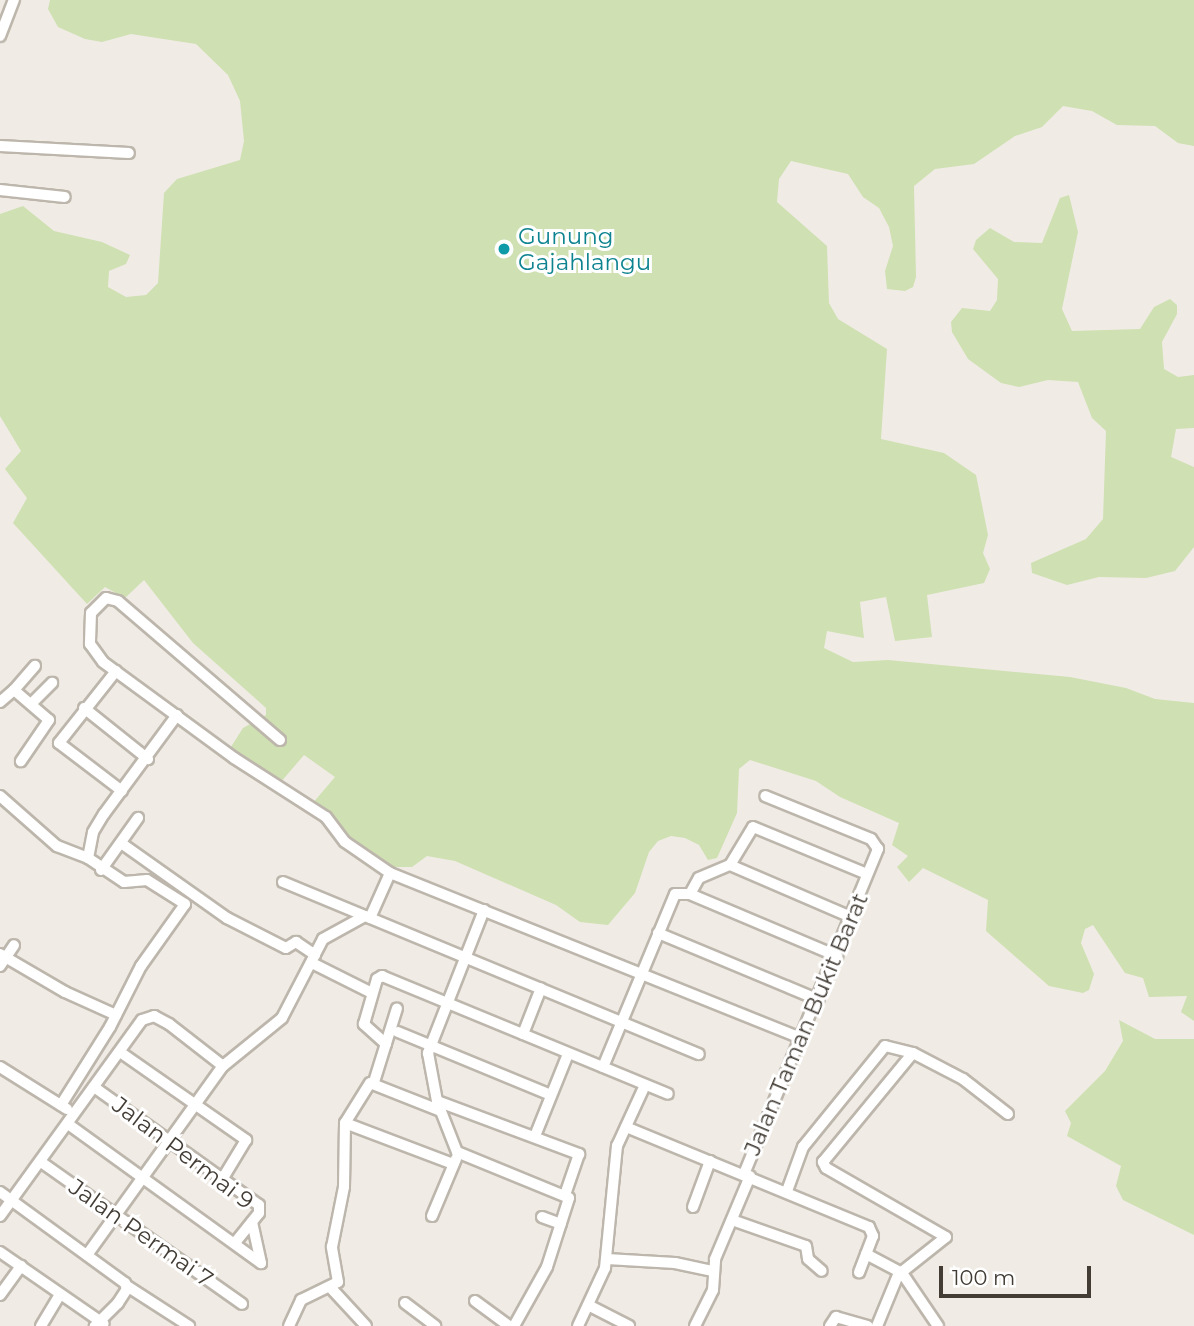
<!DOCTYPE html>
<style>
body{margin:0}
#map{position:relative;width:1194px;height:1326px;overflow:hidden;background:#f0ece5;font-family:Montserrat,sans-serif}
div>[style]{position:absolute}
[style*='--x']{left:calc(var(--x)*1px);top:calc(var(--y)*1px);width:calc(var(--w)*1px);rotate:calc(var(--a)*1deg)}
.green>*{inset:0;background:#cfe0b2}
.roads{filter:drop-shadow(2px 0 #bdb6ac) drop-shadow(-2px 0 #bdb6ac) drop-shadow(0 2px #bdb6ac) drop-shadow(0 -2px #bdb6ac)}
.minor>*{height:10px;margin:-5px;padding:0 5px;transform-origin:5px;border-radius:5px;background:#fff}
.dots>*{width:19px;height:19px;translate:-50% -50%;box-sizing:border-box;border:4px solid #fff;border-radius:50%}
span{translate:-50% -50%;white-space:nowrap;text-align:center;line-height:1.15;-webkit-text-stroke:6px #fff;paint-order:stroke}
.culture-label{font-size:23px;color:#0d838f}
.left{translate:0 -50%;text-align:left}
.street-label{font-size:23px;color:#423c35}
.scale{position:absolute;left:939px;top:1266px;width:152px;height:32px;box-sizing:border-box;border:4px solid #423c35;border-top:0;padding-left:9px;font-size:21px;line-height:24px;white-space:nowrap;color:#423c35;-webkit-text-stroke:5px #fff;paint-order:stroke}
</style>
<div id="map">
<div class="green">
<div style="clip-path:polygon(50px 0,1194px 0,1194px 146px,1178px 143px,1155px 126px,1117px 125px,1092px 111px,1063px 106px,1042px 127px,1015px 136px,974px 164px,935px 169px,914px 186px,916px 277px,913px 287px,905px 291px,887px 289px,885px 271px,893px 246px,889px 227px,879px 208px,863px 197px,848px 174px,791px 161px,779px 179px,777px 202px,827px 246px,829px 303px,838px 319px,887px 349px,881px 439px,944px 453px,976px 475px,988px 535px,983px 553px,990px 569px,984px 583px,927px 595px,932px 637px,895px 641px,886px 597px,860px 602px,864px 638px,827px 631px,824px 648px,853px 662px,888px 660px,1070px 677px,1126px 688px,1155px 699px,1194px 703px,1194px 1021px,1181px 1012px,1187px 996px,1149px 997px,1143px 978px,1125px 973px,1093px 925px,1085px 929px,1081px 943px,1094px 974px,1089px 990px,1083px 993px,1049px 986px,986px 931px,988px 900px,923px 868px,909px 882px,897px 867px,908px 856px,892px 845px,899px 823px,840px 797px,816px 781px,750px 760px,739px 769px,737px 813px,717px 858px,708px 860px,699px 845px,685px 838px,671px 836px,658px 841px,649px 852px,635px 893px,608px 925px,580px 922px,556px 905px,455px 861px,427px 856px,412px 867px,394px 867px,357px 844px,312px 804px,335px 777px,304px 755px,280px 783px,229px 750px,243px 728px,266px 715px,266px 708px,193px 643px,144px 580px,125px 598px,105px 587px,87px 604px,13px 523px,27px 498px,5px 469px,21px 451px,0 416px,0 214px,23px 206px,54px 231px,102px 242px,130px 255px,126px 264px,109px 271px,108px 287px,126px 297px,146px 295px,158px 283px,164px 193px,177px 179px,240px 160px,244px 141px,240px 101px,228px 75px,196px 44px,131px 34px,102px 42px,85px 39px,58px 27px,48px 9px)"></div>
<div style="clip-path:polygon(1069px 195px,1078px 232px,1062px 309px,1072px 331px,1140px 329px,1154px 307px,1170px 299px,1177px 305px,1177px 314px,1162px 342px,1164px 369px,1178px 377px,1194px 375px,1194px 428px,1176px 429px,1171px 457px,1194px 467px,1194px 547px,1175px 571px,1146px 578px,1099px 577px,1067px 585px,1032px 573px,1031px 563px,1086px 539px,1103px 519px,1106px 431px,1092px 418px,1078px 382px,1048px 380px,1019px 387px,1001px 383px,968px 359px,952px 332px,951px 322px,962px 308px,990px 311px,997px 300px,998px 279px,973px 249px,976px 240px,990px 228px,1014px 242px,1042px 243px,1060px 198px)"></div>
<div style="clip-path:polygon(1119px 1020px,1155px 1039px,1194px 1039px,1194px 1235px,1123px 1200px,1116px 1186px,1121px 1166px,1067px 1136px,1071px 1123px,1065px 1111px,1105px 1071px,1123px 1041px)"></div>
</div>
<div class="roads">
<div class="minor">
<div style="--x:0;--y:36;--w:39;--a:-69"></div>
<div style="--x:0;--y:146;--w:129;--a:3.1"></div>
<div style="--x:0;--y:190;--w:65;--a:6.1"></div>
<div style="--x:116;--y:671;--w:92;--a:128.4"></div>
<div style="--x:59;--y:743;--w:79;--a:37.3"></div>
<div style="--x:14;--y:690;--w:32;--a:-49"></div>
<div style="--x:0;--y:702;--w:18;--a:-41"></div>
<div style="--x:14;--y:690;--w:46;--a:40.6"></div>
<div style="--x:49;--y:720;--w:50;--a:124.3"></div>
<div style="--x:31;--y:704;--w:30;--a:-45"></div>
<div style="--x:84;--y:708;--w:82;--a:38.6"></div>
<div style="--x:280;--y:740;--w:213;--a:-139.4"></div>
<div style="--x:118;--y:601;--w:12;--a:-166"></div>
<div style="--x:106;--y:598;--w:21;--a:135"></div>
<div style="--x:91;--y:613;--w:31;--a:92"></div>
<div style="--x:90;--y:644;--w:22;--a:54"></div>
<div style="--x:103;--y:662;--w:162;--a:36.2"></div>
<div style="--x:234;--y:758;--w:109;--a:32.7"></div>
<div style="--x:326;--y:817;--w:31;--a:53"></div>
<div style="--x:345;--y:842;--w:55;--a:34.6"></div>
<div style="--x:390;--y:873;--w:444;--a:21.9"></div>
<div style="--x:0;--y:796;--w:76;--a:41.3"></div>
<div style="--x:57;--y:846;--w:33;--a:21"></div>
<div style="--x:88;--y:858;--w:26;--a:-79"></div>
<div style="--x:93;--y:832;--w:21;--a:-59"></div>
<div style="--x:104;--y:814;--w:123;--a:-53.6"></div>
<div style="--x:121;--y:843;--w:130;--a:35.3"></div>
<div style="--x:227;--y:918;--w:66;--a:27"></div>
<div style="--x:286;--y:948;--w:12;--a:-31"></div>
<div style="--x:296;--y:942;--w:23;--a:34"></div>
<div style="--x:730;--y:865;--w:44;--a:-58.8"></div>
<div style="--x:753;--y:827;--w:123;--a:22.4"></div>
<div style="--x:730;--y:865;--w:132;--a:23.3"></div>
<div style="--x:101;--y:870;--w:64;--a:-54.6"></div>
<div style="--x:283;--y:882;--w:450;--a:22.5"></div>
<div style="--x:690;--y:894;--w:18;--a:-61"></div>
<div style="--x:699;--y:878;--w:34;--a:-23"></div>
<div style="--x:484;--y:910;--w:154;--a:111.4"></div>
<div style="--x:428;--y:1053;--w:49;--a:79.4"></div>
<div style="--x:437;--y:1101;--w:55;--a:68.6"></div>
<div style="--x:457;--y:1152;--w:121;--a:22.3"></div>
<div style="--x:569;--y:1198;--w:72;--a:107.7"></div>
<div style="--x:547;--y:1267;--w:68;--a:119.2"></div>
<div style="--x:370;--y:918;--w:49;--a:-66"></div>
<div style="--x:658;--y:933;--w:174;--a:22.6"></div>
<div style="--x:0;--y:954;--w:75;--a:30.3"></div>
<div style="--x:65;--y:992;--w:56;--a:24.3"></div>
<div style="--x:312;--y:963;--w:67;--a:26.6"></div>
<div style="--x:0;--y:966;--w:25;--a:-56"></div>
<div style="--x:398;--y:1032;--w:165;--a:22.4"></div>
<div style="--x:523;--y:1034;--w:49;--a:-68.6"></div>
<div style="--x:386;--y:1044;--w:30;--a:-138"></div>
<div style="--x:364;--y:1024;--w:47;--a:-73.9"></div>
<div style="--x:377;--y:979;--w:6;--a:-31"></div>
<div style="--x:382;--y:976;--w:309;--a:22.4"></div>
<div style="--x:120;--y:1052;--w:154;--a:34.9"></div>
<div style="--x:246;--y:1140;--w:44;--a:121.2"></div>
<div style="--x:0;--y:1067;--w:79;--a:32.1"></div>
<div style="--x:603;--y:1067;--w:187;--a:-67.4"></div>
<div style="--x:675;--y:894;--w:15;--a:0"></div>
<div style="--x:690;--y:894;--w:160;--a:22.9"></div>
<div style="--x:374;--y:1082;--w:77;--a:-72.7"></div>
<div style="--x:94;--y:1087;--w:203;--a:35.6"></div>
<div style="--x:259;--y:1205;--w:8;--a:90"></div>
<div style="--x:259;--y:1213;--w:38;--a:129"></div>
<div style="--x:437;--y:1101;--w:152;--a:20.5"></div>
<div style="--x:579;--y:1154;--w:43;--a:108.9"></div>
<div style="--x:61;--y:1105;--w:92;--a:-57.9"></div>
<div style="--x:110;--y:1027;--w:68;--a:-63.1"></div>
<div style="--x:141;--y:966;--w:76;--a:-54.6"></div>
<div style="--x:185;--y:904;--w:45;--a:-147.7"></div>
<div style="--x:147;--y:880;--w:23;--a:175"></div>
<div style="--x:124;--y:882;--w:43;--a:-146.3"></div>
<div style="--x:441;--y:1111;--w:76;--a:-158.5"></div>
<div style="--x:370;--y:1083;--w:47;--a:122"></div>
<div style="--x:345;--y:1123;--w:116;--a:20.8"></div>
<div style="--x:68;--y:1124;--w:238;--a:35.8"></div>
<div style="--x:626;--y:1127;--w:263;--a:22.4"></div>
<div style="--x:869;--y:1227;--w:10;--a:66"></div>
<div style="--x:873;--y:1236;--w:39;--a:111"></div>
<div style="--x:535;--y:1136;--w:88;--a:-68.1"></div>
<div style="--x:41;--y:1162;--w:246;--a:35.2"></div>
<div style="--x:744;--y:1174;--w:352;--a:-67.6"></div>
<div style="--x:878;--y:849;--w:12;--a:-125"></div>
<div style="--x:871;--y:839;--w:114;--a:-157.9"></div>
<div style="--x:787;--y:1191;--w:47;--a:-70"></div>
<div style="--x:803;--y:1147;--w:130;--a:-50.9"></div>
<div style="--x:885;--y:1046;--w:29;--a:14"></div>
<div style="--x:913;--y:1053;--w:56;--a:27.5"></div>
<div style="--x:963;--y:1079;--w:57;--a:37.9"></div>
<div style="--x:0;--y:1192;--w:155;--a:36.1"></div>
<div style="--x:125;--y:1283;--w:6;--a:72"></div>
<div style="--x:127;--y:1289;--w:17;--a:123"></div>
<div style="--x:118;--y:1303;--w:33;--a:135"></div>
<div style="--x:693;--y:1207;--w:49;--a:-69.7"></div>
<div style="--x:0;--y:1216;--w:242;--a:-54.1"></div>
<div style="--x:142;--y:1020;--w:13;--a:-18"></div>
<div style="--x:154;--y:1016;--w:17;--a:28"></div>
<div style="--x:169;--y:1024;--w:68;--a:37.9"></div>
<div style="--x:432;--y:1216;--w:62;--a:-67.2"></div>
<div style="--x:542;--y:1217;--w:20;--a:20"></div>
<div style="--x:732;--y:1220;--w:78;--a:19.4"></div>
<div style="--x:806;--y:1246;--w:13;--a:81"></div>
<div style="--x:808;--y:1259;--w:18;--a:41"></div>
<div style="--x:252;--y:1222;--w:42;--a:77.6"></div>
<div style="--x:0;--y:1252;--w:126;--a:34.7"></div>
<div style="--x:866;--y:1254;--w:41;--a:27.8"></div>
<div style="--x:902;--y:1273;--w:64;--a:55.8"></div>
<div style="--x:87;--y:1255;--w:233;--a:-54.3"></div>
<div style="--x:223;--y:1066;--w:76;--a:-39.1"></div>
<div style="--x:282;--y:1018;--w:89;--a:-62.6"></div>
<div style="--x:323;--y:939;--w:48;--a:-28.7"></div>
<div style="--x:607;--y:1259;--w:68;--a:3.4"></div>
<div style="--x:675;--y:1263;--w:40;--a:12"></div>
<div style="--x:127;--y:1286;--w:74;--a:32.8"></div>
<div style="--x:330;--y:1287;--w:53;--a:47.3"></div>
<div style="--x:0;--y:1295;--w:36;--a:-54"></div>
<div style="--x:475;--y:1301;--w:42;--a:36.3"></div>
<div style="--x:405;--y:1303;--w:38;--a:37"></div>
<div style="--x:590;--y:1306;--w:44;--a:27.1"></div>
<div style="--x:41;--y:1326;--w:37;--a:-59"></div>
<div style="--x:289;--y:1326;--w:29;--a:-65"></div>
<div style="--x:301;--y:1300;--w:41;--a:-25.9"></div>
<div style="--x:338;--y:1282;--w:36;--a:-100"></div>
<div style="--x:332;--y:1247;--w:61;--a:-78.7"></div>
<div style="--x:344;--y:1187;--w:64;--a:-89.1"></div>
<div style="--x:578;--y:1326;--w:64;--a:-65"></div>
<div style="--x:605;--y:1268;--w:123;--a:-84.4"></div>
<div style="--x:617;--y:1146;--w:67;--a:-65.3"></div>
<div style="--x:695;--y:1326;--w:40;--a:-63.4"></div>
<div style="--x:713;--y:1290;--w:31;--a:-86"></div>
<div style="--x:715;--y:1259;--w:90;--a:-67.1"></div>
<div style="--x:830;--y:1326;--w:11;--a:-56"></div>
<div style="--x:836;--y:1317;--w:33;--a:16"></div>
<div style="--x:877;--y:1326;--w:55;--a:-67.6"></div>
<div style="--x:898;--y:1275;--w:61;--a:-38.4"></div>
<div style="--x:946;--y:1237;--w:138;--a:-150.1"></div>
<div style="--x:826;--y:1168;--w:7;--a:-117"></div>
<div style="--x:823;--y:1162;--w:141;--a:-50.5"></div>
</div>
</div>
<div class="dots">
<div style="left:504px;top:249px;background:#0f9aa8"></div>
</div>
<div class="culture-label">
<span class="left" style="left:518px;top:249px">Gunung<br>Gajahlangu</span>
</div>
<div class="street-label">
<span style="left:806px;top:1024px;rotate:-67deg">Jalan Taman Bukit Barat</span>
<span style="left:183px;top:1153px;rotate:37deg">Jalan Permai 9</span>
<span style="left:141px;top:1233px;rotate:35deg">Jalan Permai 7</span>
</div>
<div class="scale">100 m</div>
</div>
